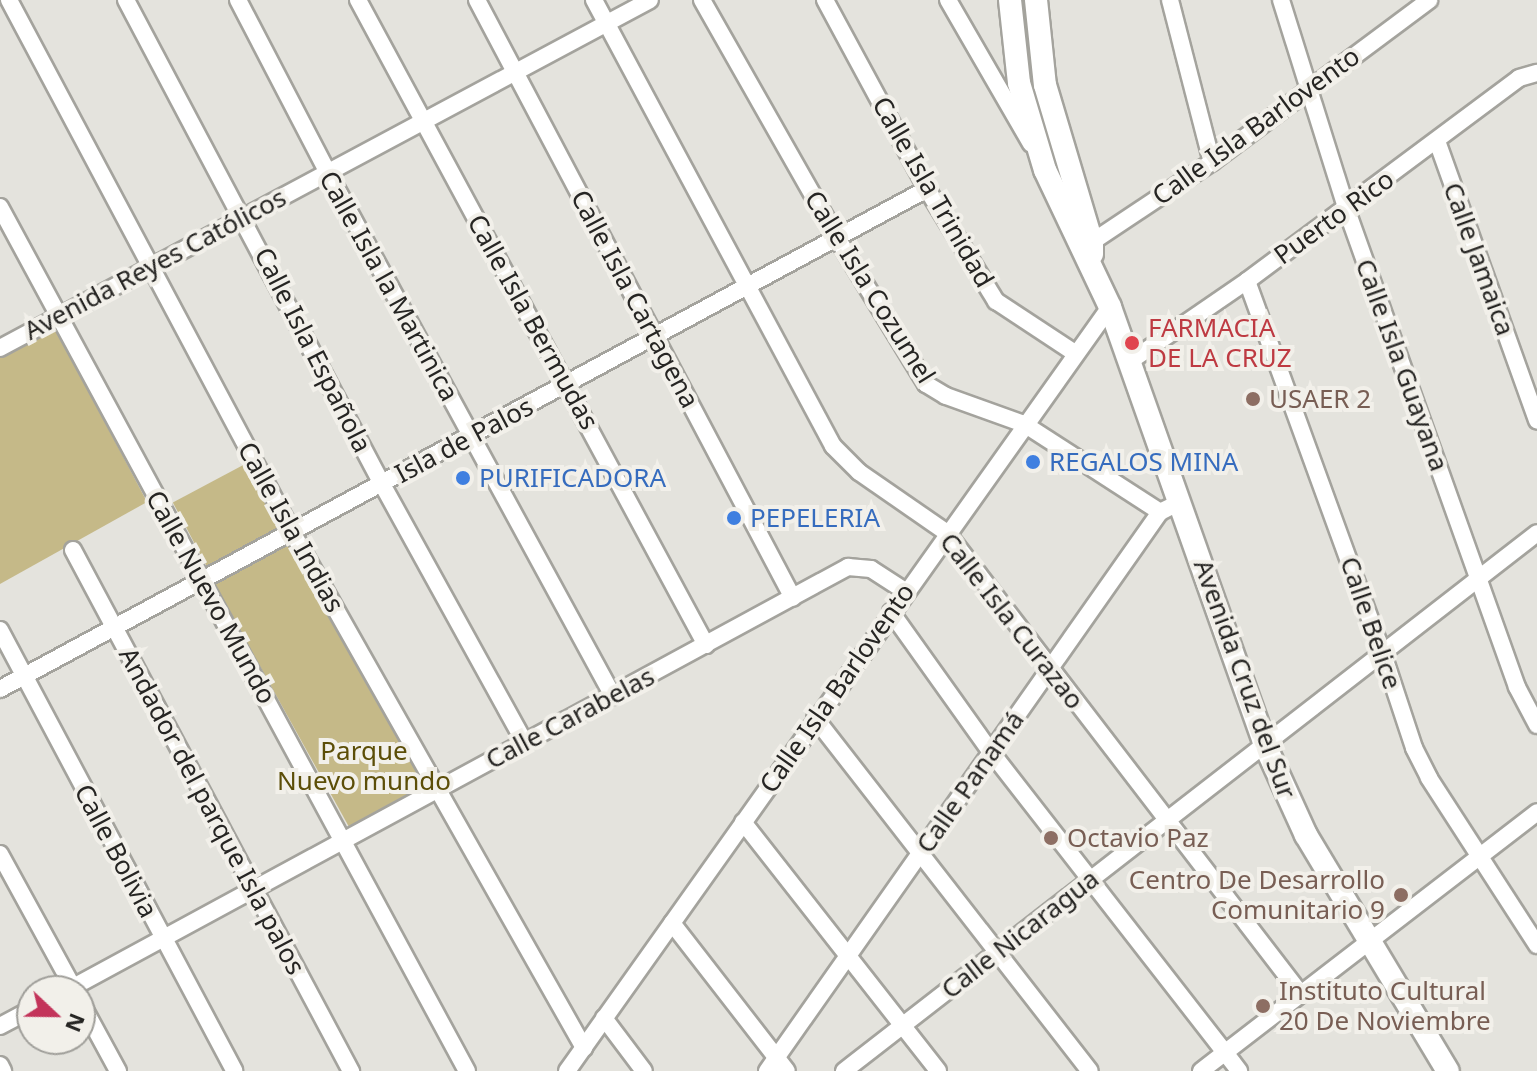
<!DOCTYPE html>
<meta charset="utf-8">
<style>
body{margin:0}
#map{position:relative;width:1537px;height:1071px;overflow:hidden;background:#e4e3dd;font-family:"Noto Sans",sans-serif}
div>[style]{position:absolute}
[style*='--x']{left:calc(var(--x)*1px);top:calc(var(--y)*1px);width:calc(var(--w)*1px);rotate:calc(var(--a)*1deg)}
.green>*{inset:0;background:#c5b988;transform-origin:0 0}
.roads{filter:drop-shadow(2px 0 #a4a39d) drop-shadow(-2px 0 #a4a39d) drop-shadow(0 2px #a4a39d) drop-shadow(0 -2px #a4a39d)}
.street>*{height:16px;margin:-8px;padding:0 8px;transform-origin:8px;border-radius:8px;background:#fff}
.secondary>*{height:22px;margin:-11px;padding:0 11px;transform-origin:11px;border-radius:11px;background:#fff}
.dots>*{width:22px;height:22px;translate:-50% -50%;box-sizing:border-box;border:4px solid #f2f0ea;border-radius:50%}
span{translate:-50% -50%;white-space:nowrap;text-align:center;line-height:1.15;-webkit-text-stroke:8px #f2f0ea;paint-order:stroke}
.street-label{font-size:26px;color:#262523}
.health-label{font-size:26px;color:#be3a42}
.left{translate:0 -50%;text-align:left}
.education-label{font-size:26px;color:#785e54}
.right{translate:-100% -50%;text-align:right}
.shop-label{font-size:26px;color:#366cbe}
.park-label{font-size:26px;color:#5c4e08}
.north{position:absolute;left:16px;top:975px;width:80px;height:80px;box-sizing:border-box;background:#f2f0ea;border:2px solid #a09f9a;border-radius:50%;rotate:112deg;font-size:22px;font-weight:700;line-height:32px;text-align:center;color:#262523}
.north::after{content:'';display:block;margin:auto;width:28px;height:36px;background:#c3345a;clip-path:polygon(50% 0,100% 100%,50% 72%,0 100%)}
</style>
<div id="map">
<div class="green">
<div style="clip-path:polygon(55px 327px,147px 502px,0 584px,0 356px)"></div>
<div style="left:247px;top:463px;width:74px;height:84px;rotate:62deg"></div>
<div style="left:290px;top:543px;width:279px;height:86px;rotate:61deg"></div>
</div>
<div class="roads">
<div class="street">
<div style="--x:9;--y:0;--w:603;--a:61.99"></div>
<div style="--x:292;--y:532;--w:593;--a:60.49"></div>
<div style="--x:126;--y:0;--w:548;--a:62.12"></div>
<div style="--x:382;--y:484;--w:294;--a:61.1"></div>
<div style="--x:238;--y:0;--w:193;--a:62.5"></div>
<div style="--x:327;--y:171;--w:598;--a:61.42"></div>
<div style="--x:358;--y:0;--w:733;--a:61.65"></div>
<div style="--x:477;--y:0;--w:676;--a:62.15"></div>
<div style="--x:594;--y:0;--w:506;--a:61.81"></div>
<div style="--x:833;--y:446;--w:37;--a:45"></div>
<div style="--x:859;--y:472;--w:107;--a:34.7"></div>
<div style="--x:947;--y:533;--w:580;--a:52.5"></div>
<div style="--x:702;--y:0;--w:274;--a:60.4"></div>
<div style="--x:837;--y:238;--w:171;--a:58.6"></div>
<div style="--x:926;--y:384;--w:23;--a:31"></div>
<div style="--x:946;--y:396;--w:83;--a:19.7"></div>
<div style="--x:1024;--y:424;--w:162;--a:32.9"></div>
<div style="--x:825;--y:0;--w:215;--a:61.6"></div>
<div style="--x:927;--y:189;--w:132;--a:58.4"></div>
<div style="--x:996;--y:301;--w:95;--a:33.4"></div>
<div style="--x:948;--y:0;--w:166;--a:60"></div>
<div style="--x:1170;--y:0;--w:167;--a:75.5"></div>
<div style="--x:1281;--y:0;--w:218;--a:72.6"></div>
<div style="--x:1346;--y:208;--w:509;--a:70.35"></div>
<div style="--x:1517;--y:687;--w:43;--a:62.2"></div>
<div style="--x:1437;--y:141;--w:297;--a:70.3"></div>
<div style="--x:0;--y:207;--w:982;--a:61.61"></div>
<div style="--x:1083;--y:248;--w:155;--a:-33.7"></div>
<div style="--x:1212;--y:162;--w:271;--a:-36.7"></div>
<div style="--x:1247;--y:281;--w:394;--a:70"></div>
<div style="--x:1382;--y:651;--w:102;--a:71.7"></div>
<div style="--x:1414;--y:748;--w:34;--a:63"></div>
<div style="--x:1429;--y:778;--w:199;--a:57.1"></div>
<div style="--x:0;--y:348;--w:737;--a:-28.16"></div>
<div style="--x:1129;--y:362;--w:143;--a:-34.5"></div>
<div style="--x:1247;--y:281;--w:339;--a:-36.7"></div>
<div style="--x:1519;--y:78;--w:19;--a:-16"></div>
<div style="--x:73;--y:550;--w:591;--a:61.92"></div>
<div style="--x:891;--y:612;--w:172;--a:54.5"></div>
<div style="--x:991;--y:752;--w:404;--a:52.1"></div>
<div style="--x:0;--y:630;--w:499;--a:62"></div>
<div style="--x:0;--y:689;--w:1053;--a:-28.34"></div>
<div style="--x:815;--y:718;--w:447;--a:52.1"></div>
<div style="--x:743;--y:822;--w:316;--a:51.9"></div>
<div style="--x:0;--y:854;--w:156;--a:61.3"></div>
<div style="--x:672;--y:923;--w:187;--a:52.2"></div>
<div style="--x:66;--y:991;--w:890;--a:-28.47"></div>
<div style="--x:848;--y:567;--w:23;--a:5"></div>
<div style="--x:871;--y:569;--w:40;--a:32.9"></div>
<div style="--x:80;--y:1001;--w:80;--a:61.5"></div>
<div style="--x:604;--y:1018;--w:66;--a:53"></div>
<div style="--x:0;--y:1026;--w:36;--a:-28"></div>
<div style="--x:0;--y:1065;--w:7;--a:63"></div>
<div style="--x:567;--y:1071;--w:937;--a:-54.6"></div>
<div style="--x:767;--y:1071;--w:683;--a:-54.89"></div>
<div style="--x:1160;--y:512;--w:11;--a:-27"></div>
<div style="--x:844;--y:1071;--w:877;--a:-37.82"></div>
<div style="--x:1201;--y:1071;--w:424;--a:-37.6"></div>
</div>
<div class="secondary">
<div style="--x:1010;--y:0;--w:83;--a:83.8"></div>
<div style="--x:1019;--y:83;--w:91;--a:73.4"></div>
<div style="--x:1045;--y:170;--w:152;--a:64.6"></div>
<div style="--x:1110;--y:307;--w:462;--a:70.5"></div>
<div style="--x:1264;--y:743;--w:101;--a:65.5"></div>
<div style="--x:1306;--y:835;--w:275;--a:59"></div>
<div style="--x:1036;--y:0;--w:85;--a:84"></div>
<div style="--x:1045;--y:85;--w:165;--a:73.4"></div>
<div style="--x:1092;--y:243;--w:11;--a:90"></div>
</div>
</div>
<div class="dots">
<div style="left:1132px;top:343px;background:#e0444e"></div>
<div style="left:1253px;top:399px;background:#8d6e63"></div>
<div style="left:1033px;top:462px;background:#3f7fe0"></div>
<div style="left:463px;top:478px;background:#3f7fe0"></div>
<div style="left:734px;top:518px;background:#3f7fe0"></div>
<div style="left:1051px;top:838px;background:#8d6e63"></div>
<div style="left:1401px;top:895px;background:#8d6e63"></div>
<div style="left:1263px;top:1006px;background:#8d6e63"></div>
</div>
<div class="street-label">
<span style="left:1256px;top:126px;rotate:-36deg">Calle Isla Barlovento</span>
<span style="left:933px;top:192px;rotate:60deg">Calle Isla Trinidad</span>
<span style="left:1334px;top:217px;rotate:-36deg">Puerto Rico</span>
<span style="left:1479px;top:259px;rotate:70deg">Calle Jamaica</span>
<span style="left:155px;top:264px;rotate:-28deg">Avenida Reyes Católicos</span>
<span style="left:389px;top:286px;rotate:61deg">Calle Isla la Martinica</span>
<span style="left:870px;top:287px;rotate:58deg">Calle Isla Cozumel</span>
<span style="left:635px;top:299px;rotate:62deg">Calle Isla Cartagena</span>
<span style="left:533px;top:322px;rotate:61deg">Calle Isla Bermudas</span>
<span style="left:313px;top:350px;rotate:63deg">Calle Isla Española</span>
<span style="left:1402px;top:365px;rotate:70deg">Calle Isla Guayana</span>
<span style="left:464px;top:440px;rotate:-28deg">Isla de Palos</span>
<span style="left:291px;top:527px;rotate:61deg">Calle Isla Indias</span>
<span style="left:211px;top:597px;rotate:61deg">Calle Nuevo Mundo</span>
<span style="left:1012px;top:621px;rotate:52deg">Calle Isla Curazao</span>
<span style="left:1371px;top:623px;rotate:71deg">Calle Belice</span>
<span style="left:1245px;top:679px;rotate:70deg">Avenida Cruz del Sur</span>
<span style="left:837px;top:688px;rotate:-55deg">Calle Isla Barlovento</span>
<span style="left:570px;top:718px;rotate:-28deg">Calle Carabelas</span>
<span style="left:970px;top:782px;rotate:-55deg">Calle Panamá</span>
<span style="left:212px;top:811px;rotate:62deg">Andador del parque Isla palos</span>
<span style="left:116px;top:851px;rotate:62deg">Calle Bolivia</span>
<span style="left:1020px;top:934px;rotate:-38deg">Calle Nicaragua</span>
</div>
<div class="health-label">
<span class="left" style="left:1148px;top:343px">FARMACIA<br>DE LA CRUZ</span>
</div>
<div class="education-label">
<span class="left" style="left:1269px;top:399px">USAER 2</span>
<span class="left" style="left:1067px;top:838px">Octavio Paz</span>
<span class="right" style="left:1385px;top:895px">Centro De Desarrollo<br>Comunitario 9</span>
<span class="left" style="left:1279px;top:1006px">Instituto Cultural<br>20 De Noviembre</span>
</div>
<div class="shop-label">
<span class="left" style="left:1049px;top:462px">REGALOS MINA</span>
<span class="left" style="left:479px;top:478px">PURIFICADORA</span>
<span class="left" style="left:750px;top:518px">PEPELERIA</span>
</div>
<div class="park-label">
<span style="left:364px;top:766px">Parque<br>Nuevo mundo</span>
</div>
<div class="north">N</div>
</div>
